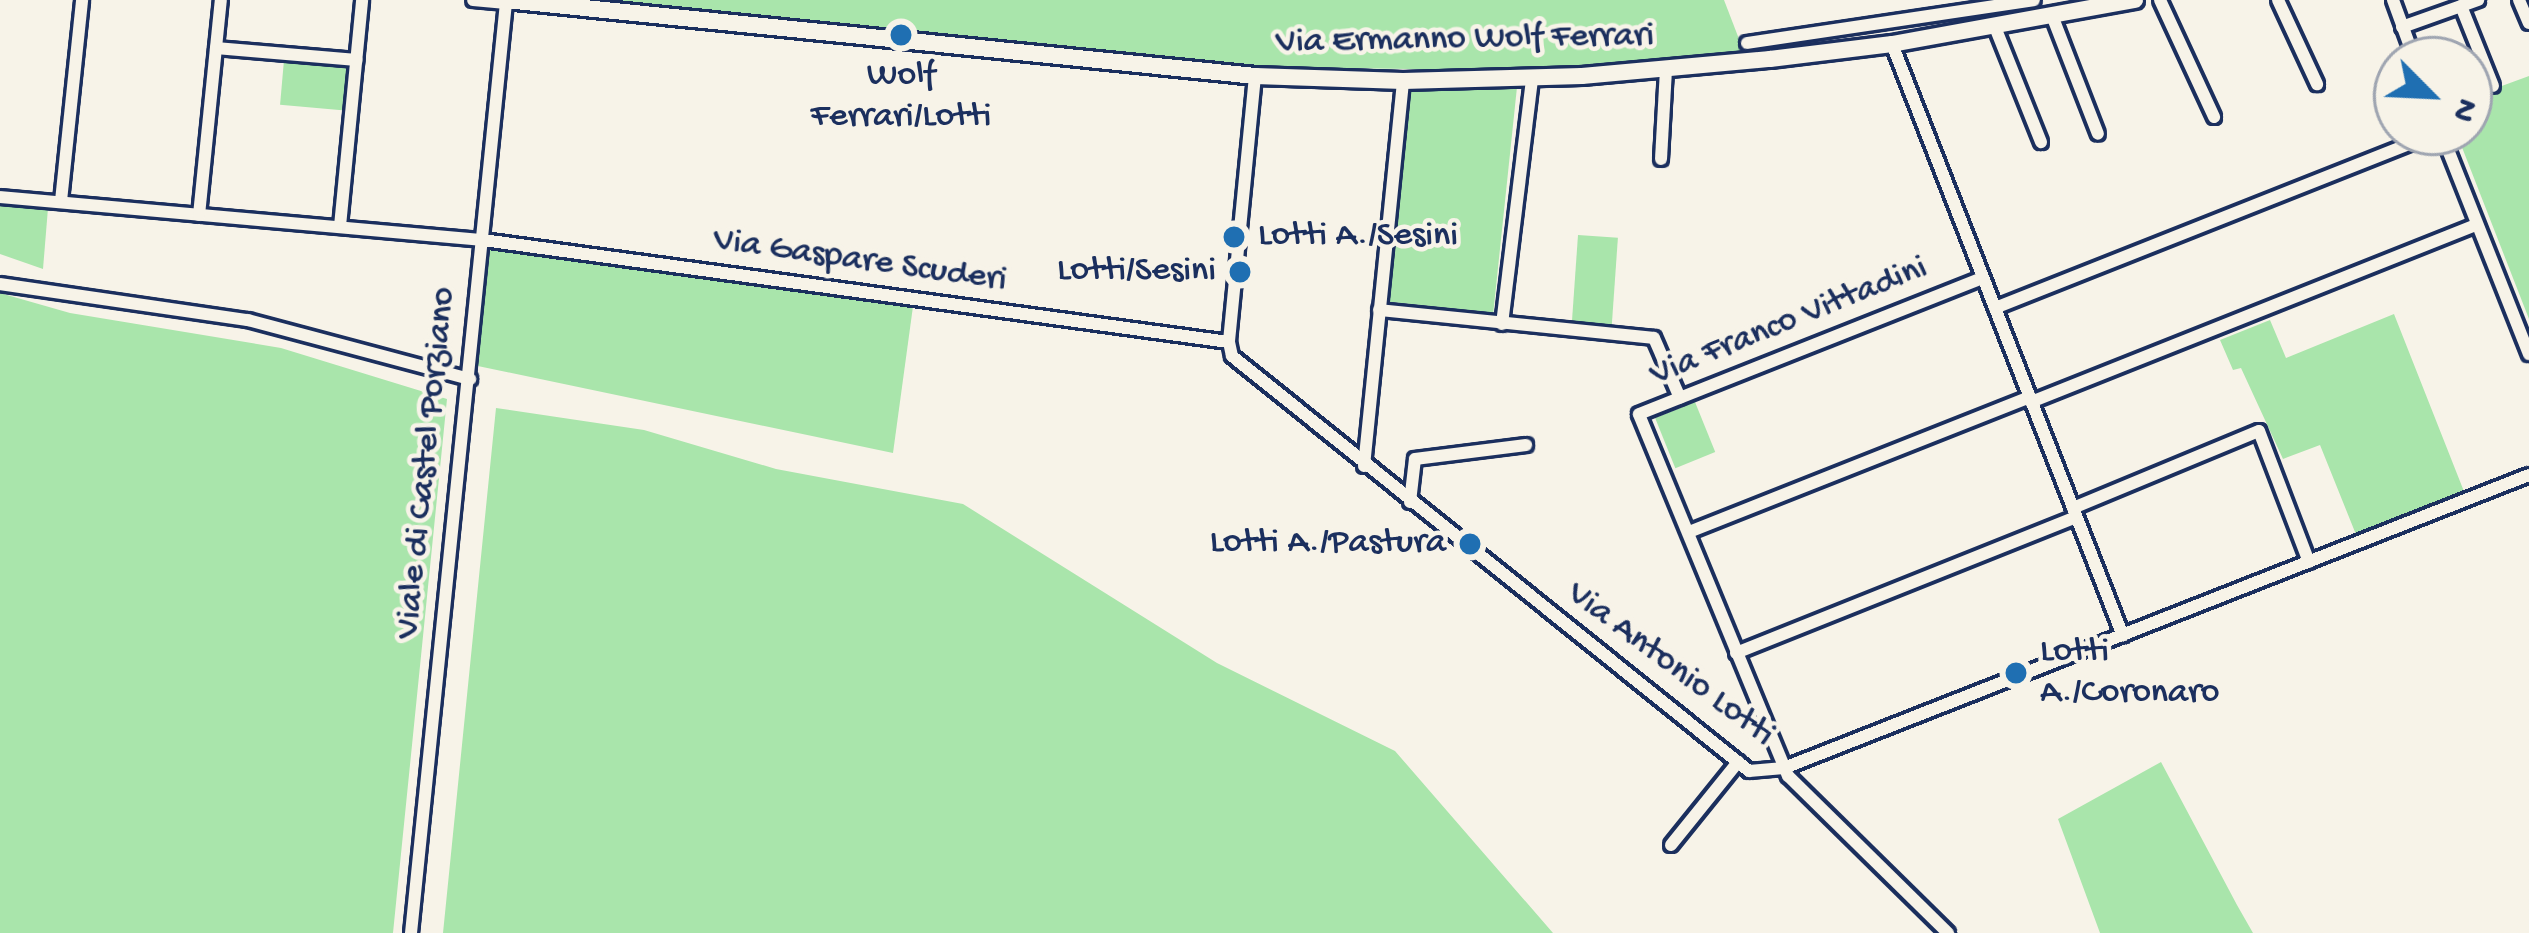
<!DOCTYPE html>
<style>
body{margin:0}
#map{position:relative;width:2529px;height:933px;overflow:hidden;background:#f7f3e8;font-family:"Gochi Hand",sans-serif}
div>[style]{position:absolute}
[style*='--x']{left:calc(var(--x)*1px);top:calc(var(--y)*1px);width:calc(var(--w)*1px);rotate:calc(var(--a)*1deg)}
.green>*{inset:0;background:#a9e5ab;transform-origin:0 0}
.roads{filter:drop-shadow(3px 0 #1b2f5e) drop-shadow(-3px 0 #1b2f5e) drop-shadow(0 3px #1b2f5e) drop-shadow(0 -3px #1b2f5e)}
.street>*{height:12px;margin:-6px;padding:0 6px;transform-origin:6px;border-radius:6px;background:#f7f3e8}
.secondary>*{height:16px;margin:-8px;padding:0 8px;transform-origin:8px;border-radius:8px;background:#f7f3e8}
.dots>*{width:33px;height:33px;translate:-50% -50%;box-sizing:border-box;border:6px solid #f7f3e8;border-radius:50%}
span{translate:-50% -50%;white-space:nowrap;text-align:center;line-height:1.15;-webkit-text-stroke:9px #f7f3e8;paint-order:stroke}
.street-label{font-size:36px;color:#1b2f5e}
.poi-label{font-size:36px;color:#1b2f5e}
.left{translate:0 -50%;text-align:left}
.right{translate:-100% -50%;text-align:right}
.north{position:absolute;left:2373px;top:36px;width:120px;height:120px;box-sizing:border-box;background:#f7f3e8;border:3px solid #9fa5b1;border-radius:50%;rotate:114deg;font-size:33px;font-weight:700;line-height:48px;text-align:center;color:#1b2f5e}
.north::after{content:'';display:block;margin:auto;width:42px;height:54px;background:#1f6fb2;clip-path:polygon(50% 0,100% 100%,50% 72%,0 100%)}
</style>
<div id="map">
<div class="green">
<div style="clip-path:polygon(595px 0,1724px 0,1744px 52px,1615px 66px,1479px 70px,1262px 67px)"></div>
<div style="left:284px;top:60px;width:65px;height:45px;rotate:5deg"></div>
<div style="clip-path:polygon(2529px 76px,2529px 319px,2456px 132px,2469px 132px,2469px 98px)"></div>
<div style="left:1517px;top:87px;width:227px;height:105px;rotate:96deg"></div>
<div style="clip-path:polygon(0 205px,48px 208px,43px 269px,0 254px)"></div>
<div style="left:1578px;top:235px;width:40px;height:89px;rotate:4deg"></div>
<div style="clip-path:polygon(483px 240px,914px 299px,893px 453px,473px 365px)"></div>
<div style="clip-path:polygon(0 293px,70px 313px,281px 348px,447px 399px,393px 933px,0 933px)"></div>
<div style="clip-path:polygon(2394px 314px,2465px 494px,2357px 537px,2320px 445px,2283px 459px,2241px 368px,2233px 370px,2220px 340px,2270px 320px,2286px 358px)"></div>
<div style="left:1695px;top:402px;width:54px;height:43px;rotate:68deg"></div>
<div style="clip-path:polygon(496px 408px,644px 430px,776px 469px,963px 504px,1217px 663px,1395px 751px,1553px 933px,443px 933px)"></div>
<div style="clip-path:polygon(2161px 762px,2237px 905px,2253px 933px,2100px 933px,2058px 819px)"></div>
</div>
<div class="roads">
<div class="street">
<div style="--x:2160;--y:0;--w:129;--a:65.2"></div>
<div style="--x:2278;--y:0;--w:93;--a:65.1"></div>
<div style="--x:2393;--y:0;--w:64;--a:69.9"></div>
<div style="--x:2519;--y:0;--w:25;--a:67"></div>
<div style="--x:2461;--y:6;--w:86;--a:68.2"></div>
<div style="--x:2053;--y:18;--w:124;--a:68.8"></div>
<div style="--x:1995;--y:27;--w:124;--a:68.2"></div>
<div style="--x:2402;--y:27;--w:81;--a:-19.6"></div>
<div style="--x:1747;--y:43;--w:290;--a:-8.5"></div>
<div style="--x:1892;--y:44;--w:635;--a:68.68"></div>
<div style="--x:216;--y:48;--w:141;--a:4.9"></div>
<div style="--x:1255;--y:76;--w:267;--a:95.6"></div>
<div style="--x:1229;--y:342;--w:14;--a:78"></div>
<div style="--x:1232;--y:356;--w:663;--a:38.75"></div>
<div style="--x:1749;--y:771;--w:35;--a:-5"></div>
<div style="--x:1784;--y:768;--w:801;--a:-21.47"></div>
<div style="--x:2441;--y:132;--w:239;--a:68.4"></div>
<div style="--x:1661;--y:159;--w:89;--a:-86.8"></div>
<div style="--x:0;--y:197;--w:485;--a:5.1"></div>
<div style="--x:483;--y:240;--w:753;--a:7.79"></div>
<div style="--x:61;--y:201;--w:202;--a:-84"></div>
<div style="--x:199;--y:215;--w:216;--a:-84.2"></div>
<div style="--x:340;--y:226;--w:227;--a:-84.4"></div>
<div style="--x:0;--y:284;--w:251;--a:8.3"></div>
<div style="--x:248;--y:320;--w:230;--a:14.9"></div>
<div style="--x:1995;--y:308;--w:478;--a:-21.6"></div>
<div style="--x:1379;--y:310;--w:276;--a:5.8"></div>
<div style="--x:1654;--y:338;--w:65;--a:66.6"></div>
<div style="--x:1502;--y:324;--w:248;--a:-83"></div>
<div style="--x:2031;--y:402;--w:478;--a:-21.7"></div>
<div style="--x:1364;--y:466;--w:387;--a:-84.2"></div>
<div style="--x:1410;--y:502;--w:43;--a:-83.4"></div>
<div style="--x:1415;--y:459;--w:112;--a:-7.2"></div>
<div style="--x:2073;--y:508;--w:201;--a:-22.5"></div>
<div style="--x:2259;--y:431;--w:140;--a:69.1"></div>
<div style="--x:1689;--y:532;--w:367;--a:-21.6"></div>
<div style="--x:1736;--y:653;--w:366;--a:-21.8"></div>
<div style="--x:1671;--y:845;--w:107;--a:-51.1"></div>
<div style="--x:411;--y:933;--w:935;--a:-84.17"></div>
<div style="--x:506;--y:3;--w:33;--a:-175"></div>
<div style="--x:1948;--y:933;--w:224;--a:-135.5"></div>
<div style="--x:1788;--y:776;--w:391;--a:-112.4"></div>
<div style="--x:1639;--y:414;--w:369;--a:-21.6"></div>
</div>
<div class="secondary">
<div style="--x:506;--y:0;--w:753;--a:5.79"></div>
<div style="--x:1255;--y:76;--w:148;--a:1.9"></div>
<div style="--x:1403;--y:81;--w:179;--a:-1.6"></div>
<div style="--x:1582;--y:76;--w:189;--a:-5.2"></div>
<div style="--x:1770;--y:59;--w:123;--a:-7"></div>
<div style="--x:1892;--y:44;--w:247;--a:-10.3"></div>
</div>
</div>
<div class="dots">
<div style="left:901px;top:35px;background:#1f6fb2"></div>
<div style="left:1234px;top:237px;background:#1f6fb2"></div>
<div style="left:1240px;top:272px;background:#1f6fb2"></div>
<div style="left:1470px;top:544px;background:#1f6fb2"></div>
<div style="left:2016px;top:673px;background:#1f6fb2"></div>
</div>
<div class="street-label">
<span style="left:1465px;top:40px;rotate:-1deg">Via Ermanno Wolf Ferrari</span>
<span style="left:860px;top:261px;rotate:8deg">Via Gaspare Scuderi</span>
<span style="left:1789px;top:322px;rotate:-22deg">Via Franco Vittadini</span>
<span style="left:427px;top:463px;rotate:-84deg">Viale di Castel Porziano</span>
<span style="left:1670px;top:665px;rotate:37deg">Via Antonio Lotti</span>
</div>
<div class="poi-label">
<span style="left:901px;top:97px">Wolf<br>Ferrari/Lotti</span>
<span class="left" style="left:1258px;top:237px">Lotti A./Sesini</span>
<span class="right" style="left:1216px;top:272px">Lotti/Sesini</span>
<span class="right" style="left:1446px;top:544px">Lotti A./Pastura</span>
<span class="left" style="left:2040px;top:673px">Lotti<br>A./Coronaro</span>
</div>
<div class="north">N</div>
</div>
